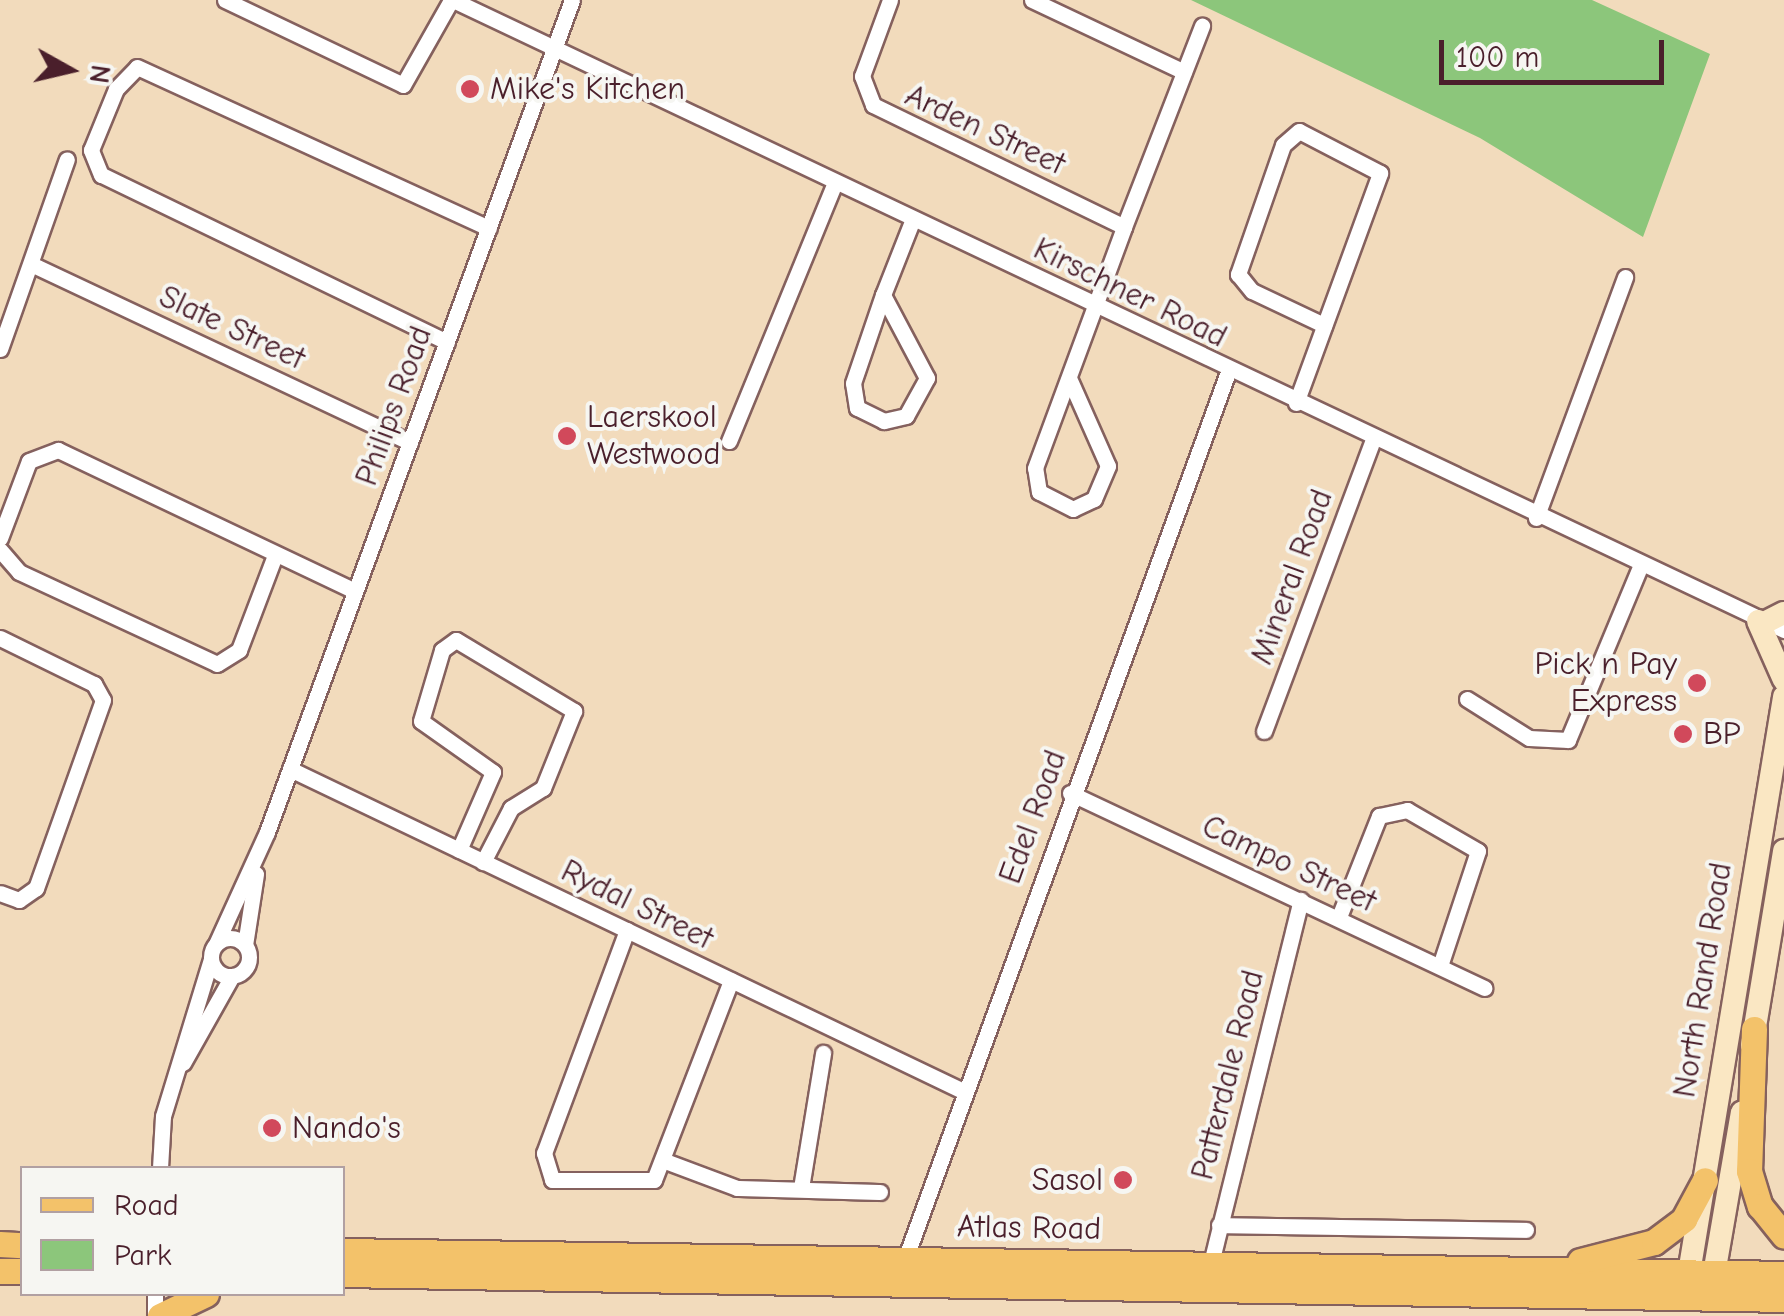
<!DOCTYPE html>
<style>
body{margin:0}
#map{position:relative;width:1784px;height:1316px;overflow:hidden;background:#f2dbbc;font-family:"Comic Neue",sans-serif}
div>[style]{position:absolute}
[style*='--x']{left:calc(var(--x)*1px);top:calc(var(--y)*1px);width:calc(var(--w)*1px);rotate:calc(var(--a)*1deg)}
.green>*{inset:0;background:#8cc67b}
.roads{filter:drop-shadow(2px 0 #85615e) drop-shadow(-2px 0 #85615e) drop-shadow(0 2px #85615e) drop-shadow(0 -2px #85615e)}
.street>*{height:15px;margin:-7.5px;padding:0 7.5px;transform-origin:7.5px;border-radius:7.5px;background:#fff}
.street>.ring{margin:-7.5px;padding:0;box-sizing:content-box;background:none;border:15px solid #fff;border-radius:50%}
.secondary>*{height:22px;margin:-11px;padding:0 11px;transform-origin:11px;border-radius:11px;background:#fae7c3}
.primary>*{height:25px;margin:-12.5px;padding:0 12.5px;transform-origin:12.5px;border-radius:12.5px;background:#f3c26a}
.dots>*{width:28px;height:28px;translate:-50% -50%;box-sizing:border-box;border:5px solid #f6f6f2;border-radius:50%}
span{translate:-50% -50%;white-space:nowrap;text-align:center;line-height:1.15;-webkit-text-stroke:8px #f6f6f2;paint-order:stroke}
.poi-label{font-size:32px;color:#4a1f2b}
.left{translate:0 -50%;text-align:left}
.right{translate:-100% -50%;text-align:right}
.street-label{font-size:32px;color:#4a1f2b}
.legend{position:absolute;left:20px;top:1166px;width:325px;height:130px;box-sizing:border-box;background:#f6f6f2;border:2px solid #b1a0a2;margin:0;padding:12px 18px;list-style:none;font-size:30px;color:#4a1f2b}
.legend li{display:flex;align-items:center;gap:20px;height:50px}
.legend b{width:50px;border:2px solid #b1a0a2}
.north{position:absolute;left:20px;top:20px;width:100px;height:100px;-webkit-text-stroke:8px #f6f6f2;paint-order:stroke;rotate:98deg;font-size:28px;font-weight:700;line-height:40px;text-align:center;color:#4a1f2b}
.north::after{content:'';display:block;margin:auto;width:35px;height:45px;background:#4a1f2b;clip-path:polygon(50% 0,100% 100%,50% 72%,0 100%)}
.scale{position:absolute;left:1439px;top:40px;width:225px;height:45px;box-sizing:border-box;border:5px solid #4a1f2b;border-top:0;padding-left:12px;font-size:30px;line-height:35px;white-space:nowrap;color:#4a1f2b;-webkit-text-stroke:8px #f6f6f2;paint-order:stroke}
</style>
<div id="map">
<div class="green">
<div style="clip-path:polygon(1191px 0,1592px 0,1710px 54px,1643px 237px,1480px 138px)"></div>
</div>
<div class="roads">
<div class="street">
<div style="--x:225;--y:0;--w:197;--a:25.5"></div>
<div style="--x:403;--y:85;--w:98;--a:-60.5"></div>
<div style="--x:453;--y:0;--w:1473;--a:25.33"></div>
<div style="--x:890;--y:0;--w:81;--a:110.2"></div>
<div style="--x:862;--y:76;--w:31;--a:69"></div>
<div style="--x:873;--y:105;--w:279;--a:25.9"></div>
<div style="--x:1032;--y:0;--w:168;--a:25.3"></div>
<div style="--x:31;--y:264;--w:419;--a:25.2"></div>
<div style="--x:883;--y:295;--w:94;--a:62.1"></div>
<div style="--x:927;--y:378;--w:43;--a:118.9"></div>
<div style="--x:906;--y:416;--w:23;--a:167"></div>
<div style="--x:884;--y:421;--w:30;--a:-154"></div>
<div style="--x:857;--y:408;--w:25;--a:-99"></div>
<div style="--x:853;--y:383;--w:93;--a:-71.2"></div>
<div style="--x:883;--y:295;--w:82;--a:-68.5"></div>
<div style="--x:447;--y:342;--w:384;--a:-154.2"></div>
<div style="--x:101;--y:175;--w:27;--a:-112"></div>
<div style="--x:91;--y:150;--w:66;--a:-67.7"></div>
<div style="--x:116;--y:89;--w:30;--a:-46"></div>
<div style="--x:137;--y:67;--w:387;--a:24.6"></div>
<div style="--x:0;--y:349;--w:201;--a:-70.6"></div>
<div style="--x:1069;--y:378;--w:96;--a:66.1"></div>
<div style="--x:1108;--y:466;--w:36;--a:113"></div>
<div style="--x:1094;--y:499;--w:23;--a:155"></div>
<div style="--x:1073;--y:509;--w:38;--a:-153"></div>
<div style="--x:1039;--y:492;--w:24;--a:-99"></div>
<div style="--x:1035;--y:468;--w:257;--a:-69.7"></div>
<div style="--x:1124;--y:227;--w:216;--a:-68.8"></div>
<div style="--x:1296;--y:403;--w:245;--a:-69.9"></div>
<div style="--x:1380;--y:173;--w:91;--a:-152.6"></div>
<div style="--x:1299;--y:131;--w:21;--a:139"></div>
<div style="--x:1283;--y:145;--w:137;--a:109.2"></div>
<div style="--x:1238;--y:274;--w:22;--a:51"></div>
<div style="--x:1252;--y:291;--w:80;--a:25.3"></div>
<div style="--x:729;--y:441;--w:280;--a:-67.7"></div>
<div style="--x:1536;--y:518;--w:257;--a:-69.7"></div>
<div style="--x:0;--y:538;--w:82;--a:-69.4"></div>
<div style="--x:29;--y:461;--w:31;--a:-21"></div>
<div style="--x:58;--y:450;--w:329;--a:25.4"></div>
<div style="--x:0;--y:550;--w:29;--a:49"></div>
<div style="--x:19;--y:572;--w:218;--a:24.9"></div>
<div style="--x:217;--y:664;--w:26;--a:-32"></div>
<div style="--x:239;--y:650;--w:102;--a:-69.2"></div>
<div style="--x:0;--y:638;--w:105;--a:26.1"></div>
<div style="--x:94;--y:684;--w:18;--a:61"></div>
<div style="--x:103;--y:700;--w:200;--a:109.6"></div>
<div style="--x:36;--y:888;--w:21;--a:145"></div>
<div style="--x:19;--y:900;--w:20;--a:-160"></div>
<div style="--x:1467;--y:699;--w:73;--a:32.2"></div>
<div style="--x:1529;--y:738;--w:39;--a:3"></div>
<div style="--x:1568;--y:740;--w:187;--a:-67.4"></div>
<div style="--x:1264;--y:731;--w:309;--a:-69.5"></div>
<div style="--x:290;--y:769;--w:744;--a:25.57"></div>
<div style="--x:1070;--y:793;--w:458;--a:25.2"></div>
<div style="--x:459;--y:850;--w:85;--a:-66.4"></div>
<div style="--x:493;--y:772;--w:88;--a:-144.7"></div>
<div style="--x:421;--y:721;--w:74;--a:-73.5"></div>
<div style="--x:442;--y:650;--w:17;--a:-36"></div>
<div style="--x:456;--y:640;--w:138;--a:31"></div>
<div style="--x:574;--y:711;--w:83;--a:111.9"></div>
<div style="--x:543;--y:788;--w:38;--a:148"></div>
<div style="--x:511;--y:808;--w:61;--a:117.4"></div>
<div style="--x:1339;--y:917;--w:109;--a:-68.4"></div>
<div style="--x:1379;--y:816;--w:29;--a:-12"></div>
<div style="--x:1407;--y:810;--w:82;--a:30"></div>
<div style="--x:1478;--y:851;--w:121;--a:108.3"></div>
<div style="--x:627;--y:930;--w:238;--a:110.4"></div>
<div style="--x:544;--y:1153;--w:28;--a:73"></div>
<div style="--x:552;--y:1180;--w:102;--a:0"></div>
<div style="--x:654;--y:1180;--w:214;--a:-68.9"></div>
<div class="ring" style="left:211px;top:938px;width:23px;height:23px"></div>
<div style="--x:216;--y:944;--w:123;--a:-65.5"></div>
<div style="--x:267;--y:832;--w:886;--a:-69.87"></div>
<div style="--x:245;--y:945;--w:72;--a:-81.2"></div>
<div style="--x:183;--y:1063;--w:100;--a:-60.6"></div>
<div style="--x:665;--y:1161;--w:77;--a:20.6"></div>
<div style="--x:737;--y:1188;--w:143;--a:1.6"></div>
<div style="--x:160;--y:1168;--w:52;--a:-86.7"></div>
<div style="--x:163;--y:1116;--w:164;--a:-73"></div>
<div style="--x:801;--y:1188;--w:137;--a:-80.7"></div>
<div style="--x:1219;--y:1225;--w:307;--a:0.9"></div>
<div style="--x:1211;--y:1263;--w:374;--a:-76.1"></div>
<div style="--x:903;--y:1265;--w:950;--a:-70"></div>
<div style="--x:155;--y:1316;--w:22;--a:-90"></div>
</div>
<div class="secondary">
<div style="--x:1758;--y:621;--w:64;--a:66.2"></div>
<div style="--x:1764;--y:623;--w:22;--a:-27"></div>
<div style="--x:1752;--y:1045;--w:197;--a:-80.6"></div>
<div style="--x:1689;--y:1273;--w:584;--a:-80.63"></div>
<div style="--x:1714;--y:1274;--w:164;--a:-80.2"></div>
</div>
<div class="primary">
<div style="--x:1754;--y:1029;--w:142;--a:92"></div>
<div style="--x:1749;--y:1171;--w:37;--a:73"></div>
<div style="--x:1760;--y:1206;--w:38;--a:51"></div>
<div style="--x:0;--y:1244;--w:22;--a:3"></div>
<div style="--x:342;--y:1251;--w:1442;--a:0.91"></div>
<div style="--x:1580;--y:1261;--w:76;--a:-14.4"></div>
<div style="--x:1654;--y:1242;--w:38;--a:-37"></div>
<div style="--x:1684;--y:1219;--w:44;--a:-61.7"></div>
<div style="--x:0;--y:1271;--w:22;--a:0"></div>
<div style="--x:342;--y:1274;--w:1442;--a:0.99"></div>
<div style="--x:160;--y:1316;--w:51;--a:-25.6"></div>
</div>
</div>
<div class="dots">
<div style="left:470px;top:89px;background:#d1495b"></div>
<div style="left:567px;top:436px;background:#d1495b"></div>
<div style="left:1697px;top:683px;background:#d1495b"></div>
<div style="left:1683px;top:734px;background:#d1495b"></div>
<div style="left:272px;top:1128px;background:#d1495b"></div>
<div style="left:1123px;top:1180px;background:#d1495b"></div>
</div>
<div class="poi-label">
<span class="left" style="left:490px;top:89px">Mike's Kitchen</span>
<span class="left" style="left:587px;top:436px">Laerskool<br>Westwood</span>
<span class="right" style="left:1677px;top:683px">Pick n Pay<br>Express</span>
<span class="left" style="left:1703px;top:734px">BP</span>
<span class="left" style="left:292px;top:1128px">Nando's</span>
<span class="right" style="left:1103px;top:1180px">Sasol</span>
</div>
<div class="street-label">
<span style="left:985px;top:130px;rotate:25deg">Arden Street</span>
<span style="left:1130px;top:293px;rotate:26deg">Kirschner Road</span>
<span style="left:232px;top:328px;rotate:25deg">Slate Street</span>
<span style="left:394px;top:406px;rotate:-70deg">Philips Road</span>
<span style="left:1292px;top:577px;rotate:-70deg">Mineral Road</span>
<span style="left:1033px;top:817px;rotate:-70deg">Edel Road</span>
<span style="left:1289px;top:864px;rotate:25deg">Campo Street</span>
<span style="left:637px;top:905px;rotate:26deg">Rydal Street</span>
<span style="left:1703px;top:980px;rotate:-81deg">North Rand Road</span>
<span style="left:1228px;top:1075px;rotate:-76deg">Patterdale Road</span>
<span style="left:1029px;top:1228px;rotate:1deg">Atlas Road</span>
</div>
<ul class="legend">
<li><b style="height:12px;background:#f3c26a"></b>Road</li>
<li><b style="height:28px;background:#8cc67b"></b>Park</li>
</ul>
<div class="north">N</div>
<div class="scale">100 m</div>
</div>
